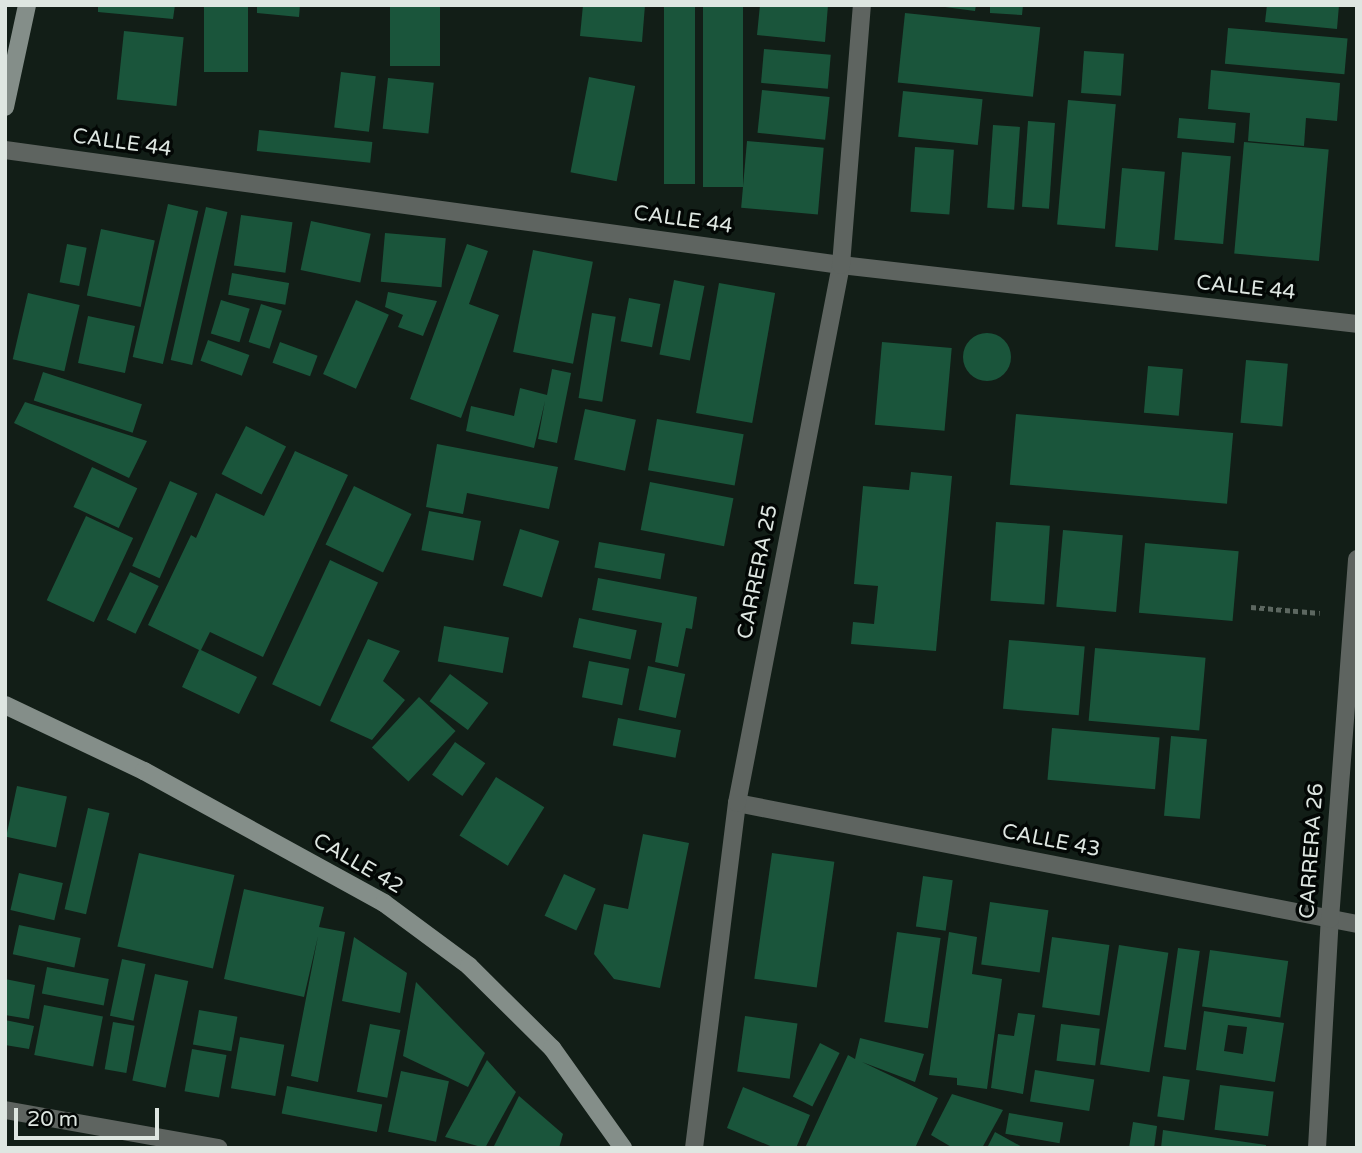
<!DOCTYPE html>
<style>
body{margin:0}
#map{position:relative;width:1362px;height:1153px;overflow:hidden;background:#121e17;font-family:"Varela Round",sans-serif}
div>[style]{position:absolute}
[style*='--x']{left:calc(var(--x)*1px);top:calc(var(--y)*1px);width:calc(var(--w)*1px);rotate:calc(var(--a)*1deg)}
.building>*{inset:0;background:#1a553b;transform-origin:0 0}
.round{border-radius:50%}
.path>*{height:4.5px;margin-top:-2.25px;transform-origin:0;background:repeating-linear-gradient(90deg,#5c6760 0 5px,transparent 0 8.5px)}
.street>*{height:18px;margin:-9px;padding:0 9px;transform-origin:9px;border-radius:9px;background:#5e6460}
.secondary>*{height:18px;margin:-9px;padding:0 9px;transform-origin:9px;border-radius:9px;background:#848e89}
span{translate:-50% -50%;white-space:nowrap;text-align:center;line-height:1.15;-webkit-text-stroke:7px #030705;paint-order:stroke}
.street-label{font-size:21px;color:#dee6e1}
.frame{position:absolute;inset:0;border:7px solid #dee6e1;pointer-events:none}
.scale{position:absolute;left:14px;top:1108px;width:145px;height:32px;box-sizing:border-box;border:4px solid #dee6e1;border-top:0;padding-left:9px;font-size:21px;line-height:24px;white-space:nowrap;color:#dee6e1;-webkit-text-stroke:5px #030705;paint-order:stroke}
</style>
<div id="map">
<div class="building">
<div style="clip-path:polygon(98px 5px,175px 5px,173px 19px,98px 12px)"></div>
<div style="left:204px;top:5px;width:44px;height:67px"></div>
<div style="clip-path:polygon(257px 5px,300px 5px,299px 17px,257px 13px)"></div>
<div style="left:390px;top:5px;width:50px;height:61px"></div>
<div style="clip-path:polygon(583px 5px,645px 5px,642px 42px,580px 36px)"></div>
<div style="left:664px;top:5px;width:31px;height:179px"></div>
<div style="left:703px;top:5px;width:40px;height:182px"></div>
<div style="clip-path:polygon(760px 5px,828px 5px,825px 42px,757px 35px)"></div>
<div style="clip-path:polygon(930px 5px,976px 5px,975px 11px)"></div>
<div style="clip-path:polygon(990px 5px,1023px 5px,1022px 15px,990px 13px)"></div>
<div style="clip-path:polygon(1267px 5px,1339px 5px,1337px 29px,1265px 22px)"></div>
<div style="left:905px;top:13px;width:136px;height:70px;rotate:6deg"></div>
<div style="left:1228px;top:28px;width:120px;height:36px;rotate:5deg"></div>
<div style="left:124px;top:31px;width:60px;height:69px;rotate:6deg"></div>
<div style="left:764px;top:49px;width:67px;height:34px;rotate:5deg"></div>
<div style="left:1084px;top:51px;width:40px;height:42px;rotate:4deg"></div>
<div style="clip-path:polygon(1211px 70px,1340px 83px,1337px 121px,1306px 118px,1304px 146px,1248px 141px,1250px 113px,1208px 109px)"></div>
<div style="left:341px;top:72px;width:35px;height:56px;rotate:7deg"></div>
<div style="left:589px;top:77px;width:47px;height:97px;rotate:11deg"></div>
<div style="left:388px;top:78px;width:46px;height:51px;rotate:6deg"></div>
<div style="left:762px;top:90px;width:68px;height:43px;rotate:6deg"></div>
<div style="left:903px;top:91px;width:80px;height:46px;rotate:6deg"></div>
<div style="left:1068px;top:100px;width:48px;height:125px;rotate:5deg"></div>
<div style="left:1179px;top:118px;width:57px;height:20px;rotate:5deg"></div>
<div style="left:1028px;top:121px;width:27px;height:86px;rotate:4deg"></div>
<div style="left:993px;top:125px;width:27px;height:83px;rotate:4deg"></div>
<div style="left:259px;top:130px;width:114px;height:21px;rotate:6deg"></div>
<div style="left:747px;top:141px;width:77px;height:67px;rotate:5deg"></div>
<div style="left:1244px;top:142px;width:85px;height:112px;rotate:5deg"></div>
<div style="left:915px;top:147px;width:39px;height:65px;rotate:4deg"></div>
<div style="left:1182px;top:152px;width:49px;height:88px;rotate:5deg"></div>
<div style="left:1122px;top:168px;width:43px;height:79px;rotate:5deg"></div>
<div style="left:168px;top:204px;width:31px;height:157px;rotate:13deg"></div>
<div style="left:206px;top:207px;width:22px;height:157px;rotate:13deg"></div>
<div style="left:241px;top:215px;width:52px;height:51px;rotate:8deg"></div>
<div style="left:311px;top:221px;width:61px;height:50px;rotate:12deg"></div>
<div style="left:101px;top:229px;width:55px;height:68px;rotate:12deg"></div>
<div style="left:385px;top:233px;width:61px;height:49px;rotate:5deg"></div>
<div style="left:67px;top:244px;width:20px;height:39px;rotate:11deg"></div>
<div style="clip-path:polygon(467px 244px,488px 251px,469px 304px,499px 315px,461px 418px,410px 399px)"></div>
<div style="left:533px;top:250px;width:61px;height:104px;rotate:11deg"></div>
<div style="left:232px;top:273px;width:58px;height:22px;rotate:10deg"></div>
<div style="left:674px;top:280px;width:31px;height:76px;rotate:11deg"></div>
<div style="left:719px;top:283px;width:57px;height:132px;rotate:10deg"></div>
<div style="clip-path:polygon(388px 292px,437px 301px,423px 336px,398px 327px,403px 315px,385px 307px)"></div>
<div style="left:28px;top:293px;width:53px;height:68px;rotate:13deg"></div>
<div style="left:629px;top:298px;width:32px;height:44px;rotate:11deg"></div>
<div style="left:221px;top:300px;width:30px;height:35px;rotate:17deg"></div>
<div style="left:356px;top:300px;width:36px;height:81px;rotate:24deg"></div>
<div style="left:261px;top:304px;width:22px;height:40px;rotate:18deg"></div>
<div style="left:592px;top:313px;width:24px;height:86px;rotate:9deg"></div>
<div style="left:88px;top:316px;width:48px;height:48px;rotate:12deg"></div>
<div class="round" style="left:963px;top:333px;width:48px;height:48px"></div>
<div style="left:208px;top:340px;width:44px;height:22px;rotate:20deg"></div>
<div style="left:280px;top:342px;width:40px;height:22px;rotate:20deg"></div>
<div style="left:882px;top:342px;width:70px;height:83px;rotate:5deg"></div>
<div style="left:1246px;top:360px;width:42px;height:63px;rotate:5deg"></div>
<div style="left:1148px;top:366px;width:35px;height:47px;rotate:5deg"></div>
<div style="clip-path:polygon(552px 369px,571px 373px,557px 443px,538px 439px,545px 401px,534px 448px,466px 431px,471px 406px,514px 416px,520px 388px,547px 395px)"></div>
<div style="left:43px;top:372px;width:104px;height:30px;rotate:18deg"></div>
<div style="clip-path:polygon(25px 402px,147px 441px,129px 478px,14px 423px)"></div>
<div style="left:585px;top:409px;width:52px;height:52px;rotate:12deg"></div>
<div style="left:1016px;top:414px;width:218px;height:71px;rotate:5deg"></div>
<div style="left:657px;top:419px;width:88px;height:52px;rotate:10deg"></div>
<div style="left:246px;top:426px;width:45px;height:54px;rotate:27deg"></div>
<div style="clip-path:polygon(437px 444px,558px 467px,549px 509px,467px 493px,463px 514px,426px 507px)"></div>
<div style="clip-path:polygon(295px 451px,348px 475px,263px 657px,210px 632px,201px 650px,257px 677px,239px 714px,182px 687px,199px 650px,148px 625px,191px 535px,196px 538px,216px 493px,264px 516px)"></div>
<div style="left:92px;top:467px;width:50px;height:44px;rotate:25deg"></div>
<div style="clip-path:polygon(911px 472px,952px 476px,936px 651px,851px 644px,853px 622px,874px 624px,878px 586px,854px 584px,863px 486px,909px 490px)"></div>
<div style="left:170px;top:481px;width:30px;height:93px;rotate:24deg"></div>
<div style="left:650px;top:482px;width:85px;height:49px;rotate:11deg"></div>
<div style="left:354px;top:486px;width:64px;height:65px;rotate:26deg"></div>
<div style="left:429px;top:511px;width:53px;height:40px;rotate:11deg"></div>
<div style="left:86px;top:516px;width:52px;height:93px;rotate:25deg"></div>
<div style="left:996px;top:522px;width:54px;height:79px;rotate:4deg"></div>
<div style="left:520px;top:529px;width:41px;height:59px;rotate:17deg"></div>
<div style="left:1063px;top:530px;width:60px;height:77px;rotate:5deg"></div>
<div style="left:599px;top:542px;width:67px;height:26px;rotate:10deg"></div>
<div style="left:1145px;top:543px;width:94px;height:70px;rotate:5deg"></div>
<div style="left:330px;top:560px;width:53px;height:137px;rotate:25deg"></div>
<div style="left:130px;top:572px;width:32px;height:53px;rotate:26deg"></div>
<div style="clip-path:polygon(598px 578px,697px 597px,692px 629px,686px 628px,678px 667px,655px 662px,662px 623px,592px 610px)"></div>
<div style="left:579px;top:618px;width:59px;height:30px;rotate:12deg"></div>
<div style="left:444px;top:626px;width:66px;height:36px;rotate:10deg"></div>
<div style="clip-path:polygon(368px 639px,400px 651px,383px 681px,405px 700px,372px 740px,330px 721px)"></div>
<div style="left:1009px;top:640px;width:76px;height:69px;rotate:5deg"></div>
<div style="left:1095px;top:648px;width:111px;height:73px;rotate:5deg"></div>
<div style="left:589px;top:661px;width:41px;height:37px;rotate:11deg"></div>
<div style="left:648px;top:666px;width:38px;height:45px;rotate:12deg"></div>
<div style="left:450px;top:674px;width:48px;height:34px;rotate:37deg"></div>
<div style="left:419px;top:697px;width:50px;height:69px;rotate:43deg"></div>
<div style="left:618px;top:718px;width:64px;height:28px;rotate:11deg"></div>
<div style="left:1052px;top:728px;width:108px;height:52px;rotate:5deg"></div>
<div style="left:1171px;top:736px;width:36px;height:80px;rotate:5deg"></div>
<div style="left:455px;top:742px;width:37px;height:40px;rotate:35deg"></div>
<div style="left:496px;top:777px;width:57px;height:69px;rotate:32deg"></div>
<div style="left:17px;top:786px;width:51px;height:52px;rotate:12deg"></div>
<div style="left:88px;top:808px;width:22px;height:104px;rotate:13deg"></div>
<div style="clip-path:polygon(643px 834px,689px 843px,660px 988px,614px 979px,594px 954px,604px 904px,628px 909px)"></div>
<div style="left:139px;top:853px;width:98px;height:96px;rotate:13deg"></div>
<div style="left:772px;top:853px;width:63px;height:127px;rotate:8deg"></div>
<div style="left:19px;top:873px;width:45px;height:38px;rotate:13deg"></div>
<div style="left:564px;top:874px;width:35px;height:46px;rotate:25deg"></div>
<div style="left:923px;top:876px;width:30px;height:51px;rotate:8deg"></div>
<div style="clip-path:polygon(244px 889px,324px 907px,319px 927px,345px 932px,318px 1082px,291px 1076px,318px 936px,304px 997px,224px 979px)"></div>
<div style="left:990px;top:902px;width:59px;height:63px;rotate:8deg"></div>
<div style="left:19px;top:925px;width:63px;height:30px;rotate:12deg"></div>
<div style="left:897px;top:932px;width:44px;height:91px;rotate:8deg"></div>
<div style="clip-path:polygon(949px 932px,977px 937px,972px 974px,1002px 979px,987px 1089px,957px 1085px,957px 1078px,929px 1075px)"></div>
<div style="clip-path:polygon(354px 937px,407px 973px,400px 1013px,342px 1001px)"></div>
<div style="left:1052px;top:937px;width:58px;height:71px;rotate:8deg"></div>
<div style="left:1119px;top:945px;width:50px;height:121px;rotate:9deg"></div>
<div style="left:1178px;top:948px;width:22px;height:100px;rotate:8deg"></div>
<div style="left:1210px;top:950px;width:79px;height:57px;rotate:8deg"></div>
<div style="left:122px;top:959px;width:24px;height:58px;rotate:12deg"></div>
<div style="left:47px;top:967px;width:63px;height:27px;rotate:11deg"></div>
<div style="left:155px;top:974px;width:34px;height:109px;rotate:12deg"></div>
<div style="clip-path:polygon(5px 979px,35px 985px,29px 1019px,5px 1015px)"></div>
<div style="clip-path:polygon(416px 982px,485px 1053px,468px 1087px,403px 1056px)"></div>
<div style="left:44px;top:1005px;width:60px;height:51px;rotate:11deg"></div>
<div style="left:199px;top:1010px;width:39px;height:35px;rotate:10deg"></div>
<div style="clip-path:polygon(evenodd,1204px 1011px,1284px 1023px,1275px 1082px,1196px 1070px,1204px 1011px,1228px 1025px,1247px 1027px,1243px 1054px,1224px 1051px,1228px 1025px)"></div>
<div style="clip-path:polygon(1018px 1013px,1035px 1015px,1023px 1094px,991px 1088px,998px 1034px,1014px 1036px)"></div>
<div style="left:745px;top:1016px;width:53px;height:56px;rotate:8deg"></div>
<div style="clip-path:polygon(5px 1020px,34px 1026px,29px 1049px,5px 1045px)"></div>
<div style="left:113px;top:1022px;width:22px;height:48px;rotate:10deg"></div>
<div style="left:370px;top:1024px;width:31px;height:69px;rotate:11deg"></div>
<div style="left:1061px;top:1024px;width:39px;height:37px;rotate:7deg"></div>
<div style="left:240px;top:1037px;width:45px;height:52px;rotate:10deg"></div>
<div style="clip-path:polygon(860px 1038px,924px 1054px,915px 1082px,862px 1062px,938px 1098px,915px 1148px,805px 1148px,848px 1055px,855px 1059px)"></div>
<div style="left:820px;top:1043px;width:22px;height:60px;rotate:27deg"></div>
<div style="left:192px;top:1049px;width:35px;height:43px;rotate:10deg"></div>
<div style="clip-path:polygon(487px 1060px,516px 1092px,485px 1148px,445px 1137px)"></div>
<div style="left:1035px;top:1070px;width:60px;height:32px;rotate:9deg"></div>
<div style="left:401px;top:1071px;width:49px;height:62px;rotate:12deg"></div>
<div style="left:1163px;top:1076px;width:27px;height:41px;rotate:8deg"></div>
<div style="left:1220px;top:1085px;width:54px;height:45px;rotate:7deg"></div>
<div style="left:287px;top:1086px;width:97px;height:28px;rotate:11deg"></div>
<div style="clip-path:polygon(743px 1087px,810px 1115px,796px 1148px,775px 1148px,727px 1128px)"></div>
<div style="clip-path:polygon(952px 1094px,1003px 1110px,982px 1148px,953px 1148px,931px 1135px)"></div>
<div style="clip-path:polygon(519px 1096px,563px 1134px,559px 1148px,493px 1148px)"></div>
<div style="left:1009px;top:1113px;width:55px;height:21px;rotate:10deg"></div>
<div style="clip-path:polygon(1133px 1122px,1157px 1126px,1154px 1148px,1129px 1148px)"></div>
<div style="clip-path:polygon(1163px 1130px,1266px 1145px,1266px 1148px,1161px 1148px)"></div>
<div style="clip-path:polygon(995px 1132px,1024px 1148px,987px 1148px)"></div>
</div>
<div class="path">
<div style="--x:1251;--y:607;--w:69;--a:5"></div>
</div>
<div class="street">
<div style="--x:5;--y:150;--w:844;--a:7.83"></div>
<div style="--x:841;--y:265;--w:519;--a:6.52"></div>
<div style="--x:737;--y:803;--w:632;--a:11.04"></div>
<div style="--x:5;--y:1110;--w:217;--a:10.1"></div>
<div style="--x:694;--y:1148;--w:348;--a:-82.9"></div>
<div style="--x:737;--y:803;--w:548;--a:-79.06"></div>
<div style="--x:841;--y:265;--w:261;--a:-85.4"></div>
<div style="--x:1317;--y:1148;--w:229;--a:-86.8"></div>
<div style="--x:1330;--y:919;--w:361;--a:-85.7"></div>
</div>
<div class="secondary">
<div style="--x:5;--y:107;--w:104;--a:-77.8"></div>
<div style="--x:5;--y:705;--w:154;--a:25.4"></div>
<div style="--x:144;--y:771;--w:274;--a:28.8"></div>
<div style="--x:384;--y:903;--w:106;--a:36.5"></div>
<div style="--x:469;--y:966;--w:117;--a:44.7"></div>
<div style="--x:552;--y:1048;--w:123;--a:54.6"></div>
</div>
<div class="street-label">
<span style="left:122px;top:143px;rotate:8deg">CALLE 44</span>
<span style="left:683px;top:220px;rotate:8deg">CALLE 44</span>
<span style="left:1246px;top:288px;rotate:6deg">CALLE 44</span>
<span style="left:758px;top:572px;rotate:-79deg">CARRERA 25</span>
<span style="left:1051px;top:841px;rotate:11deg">CALLE 43</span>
<span style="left:1312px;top:851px;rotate:-86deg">CARRERA 26</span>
<span style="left:358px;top:864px;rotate:30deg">CALLE 42</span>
</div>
<div class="frame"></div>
<div class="scale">20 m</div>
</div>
